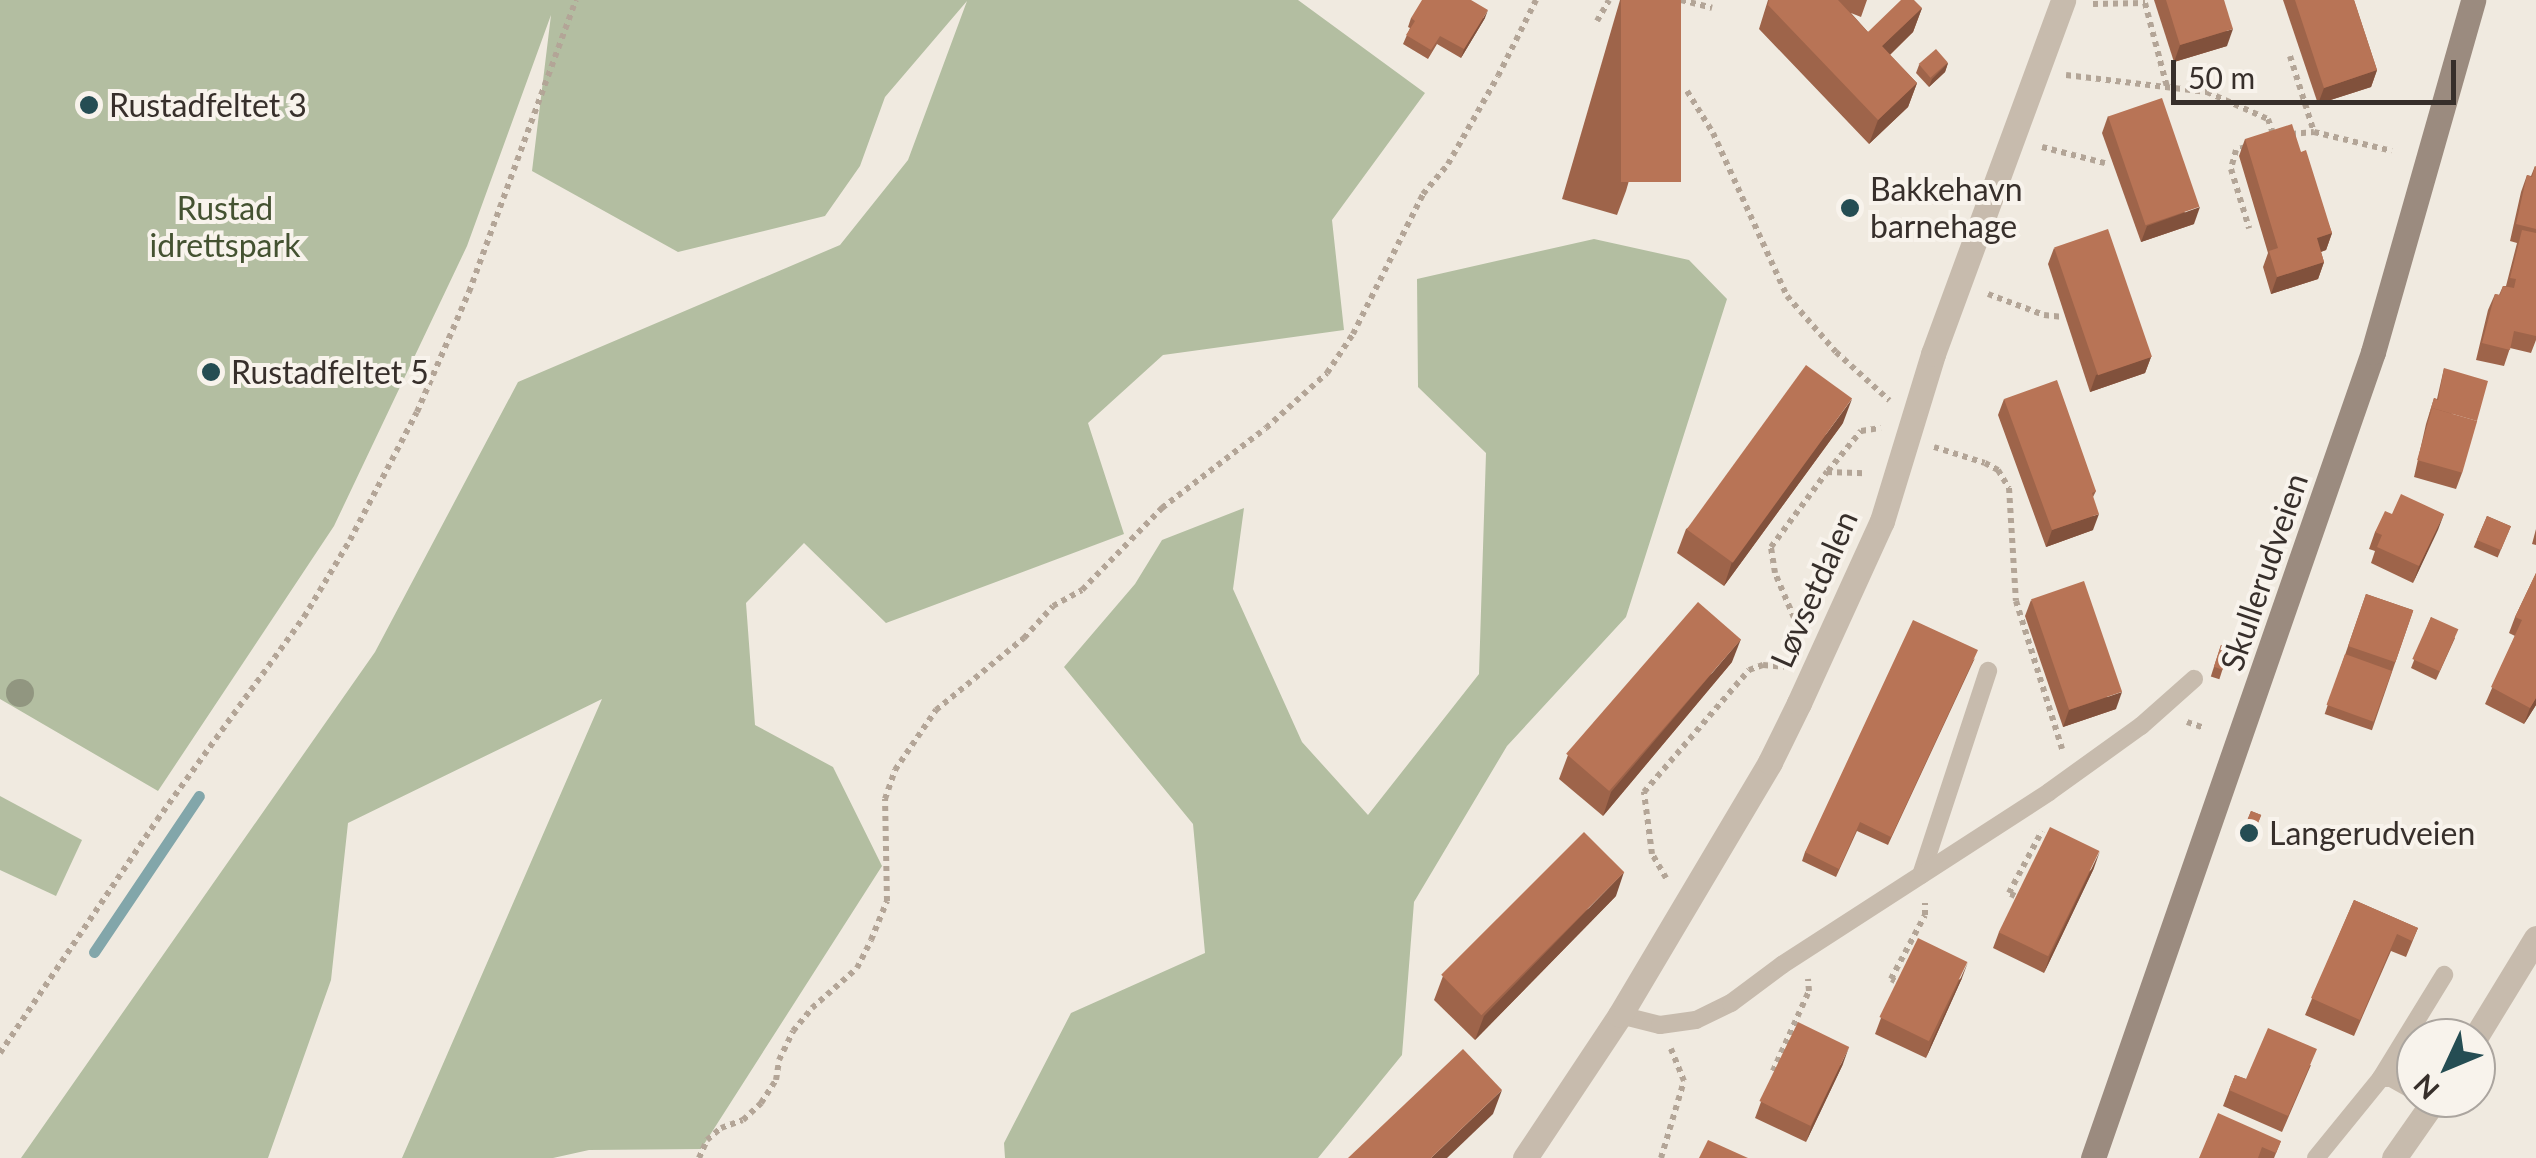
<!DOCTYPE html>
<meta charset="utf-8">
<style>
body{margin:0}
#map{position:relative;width:2536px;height:1158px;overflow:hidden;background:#f0eae0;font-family:Lato,sans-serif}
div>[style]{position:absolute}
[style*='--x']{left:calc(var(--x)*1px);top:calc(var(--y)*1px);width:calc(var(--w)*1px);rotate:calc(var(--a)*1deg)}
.green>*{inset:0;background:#b3bea1}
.stream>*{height:11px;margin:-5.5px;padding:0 5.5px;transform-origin:5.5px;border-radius:5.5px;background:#82a6aa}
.path>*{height:6px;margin-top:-3px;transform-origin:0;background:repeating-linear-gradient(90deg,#b3a597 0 5px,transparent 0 10px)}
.lane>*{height:18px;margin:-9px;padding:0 9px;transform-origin:9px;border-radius:9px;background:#c7bbad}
.street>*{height:25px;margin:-12.5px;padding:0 12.5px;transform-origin:12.5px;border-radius:12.5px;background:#c7bbad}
.secondary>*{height:25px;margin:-12.5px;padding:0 12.5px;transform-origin:12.5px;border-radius:12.5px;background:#9b8b7f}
.trees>*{width:28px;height:28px;margin:-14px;border-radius:50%;background:#919680}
.wall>*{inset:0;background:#9e644a;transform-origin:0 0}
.shaded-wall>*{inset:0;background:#81513c}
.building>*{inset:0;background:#b87456;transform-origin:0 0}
.dots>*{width:28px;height:28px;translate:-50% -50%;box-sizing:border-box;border:5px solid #f8f3ec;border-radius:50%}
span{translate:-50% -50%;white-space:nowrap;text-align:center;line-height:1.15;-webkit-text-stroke:8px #f8f3ec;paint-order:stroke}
.poi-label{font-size:32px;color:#372f2b}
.left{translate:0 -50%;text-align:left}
.park-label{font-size:32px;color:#445231}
.street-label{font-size:32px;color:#372f2b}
.north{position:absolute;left:2396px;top:1018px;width:100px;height:100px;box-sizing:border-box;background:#f8f3ec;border:2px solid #aba59f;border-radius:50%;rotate:226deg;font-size:28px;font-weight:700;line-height:40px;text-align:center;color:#372f2b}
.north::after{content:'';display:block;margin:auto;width:35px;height:45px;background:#254d53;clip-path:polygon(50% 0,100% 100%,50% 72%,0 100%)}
.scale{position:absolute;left:2171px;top:60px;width:285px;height:45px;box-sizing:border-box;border:5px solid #372f2b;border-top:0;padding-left:12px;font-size:30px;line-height:35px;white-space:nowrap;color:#372f2b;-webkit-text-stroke:8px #f8f3ec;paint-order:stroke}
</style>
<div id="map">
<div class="green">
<div style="clip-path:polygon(0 0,1298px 0,1425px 93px,1332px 220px,1344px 330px,1163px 355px,1088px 423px,1124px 534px,886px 623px,804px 543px,746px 603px,755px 725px,833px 767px,882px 866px,701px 1149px,589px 1150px,553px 1158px,402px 1158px,602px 699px,348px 823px,331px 980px,268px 1158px,21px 1158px,375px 652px,518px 382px,840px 245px,908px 160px,967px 1px,885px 97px,860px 166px,825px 216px,678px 252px,532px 171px,551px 15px,467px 246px,334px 526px,158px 791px,0 699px)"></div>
<div style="clip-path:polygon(1594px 239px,1689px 260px,1727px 299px,1626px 617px,1507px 746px,1414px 902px,1402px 1055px,1318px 1158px,1005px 1158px,1004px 1143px,1071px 1013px,1205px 953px,1193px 824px,1064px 667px,1135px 584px,1162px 540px,1244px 508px,1233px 589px,1302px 742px,1368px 815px,1479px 674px,1486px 453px,1418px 387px,1417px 279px)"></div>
<div style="clip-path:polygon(0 796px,82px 840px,56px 896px,0 870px)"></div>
</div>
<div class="stream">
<div style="--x:94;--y:952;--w:188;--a:-56.1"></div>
</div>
<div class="path">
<div style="--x:1681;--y:0;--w:32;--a:14"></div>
<div style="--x:2145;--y:3;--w:87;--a:75.3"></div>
<div style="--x:2093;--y:4;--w:52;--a:-1.1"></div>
<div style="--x:1597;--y:21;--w:24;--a:-60"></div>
<div style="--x:2290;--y:56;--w:80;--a:72.5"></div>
<div style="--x:2066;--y:75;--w:142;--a:6.9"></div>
<div style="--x:2207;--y:92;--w:67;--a:23.9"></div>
<div style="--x:2268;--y:119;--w:18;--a:71"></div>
<div style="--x:1687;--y:91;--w:49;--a:58.2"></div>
<div style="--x:1713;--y:133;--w:179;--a:65.6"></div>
<div style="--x:1787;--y:296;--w:74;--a:48.8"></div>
<div style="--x:1836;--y:352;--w:72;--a:42.2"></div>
<div style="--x:2291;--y:134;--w:23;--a:-5"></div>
<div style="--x:2314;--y:132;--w:80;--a:13.7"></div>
<div style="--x:2042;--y:147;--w:65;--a:14.3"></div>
<div style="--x:2245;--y:147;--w:9;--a:162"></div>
<div style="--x:2236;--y:150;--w:20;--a:105"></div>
<div style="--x:2231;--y:169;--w:62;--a:73"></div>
<div style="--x:1988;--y:294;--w:60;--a:20.6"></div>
<div style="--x:2044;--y:315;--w:19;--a:6"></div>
<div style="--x:1934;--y:447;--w:53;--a:17.4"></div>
<div style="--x:1985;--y:463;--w:15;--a:28"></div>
<div style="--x:1998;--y:470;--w:21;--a:59"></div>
<div style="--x:2009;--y:488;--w:113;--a:86.5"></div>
<div style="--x:2016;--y:601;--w:155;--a:72.7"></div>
<div style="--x:1828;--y:471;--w:52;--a:-50.5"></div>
<div style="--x:1861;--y:431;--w:20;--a:-9"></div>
<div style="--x:1798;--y:627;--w:59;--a:-113.1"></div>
<div style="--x:1775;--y:573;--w:26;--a:-99"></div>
<div style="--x:1771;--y:547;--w:94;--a:-53.3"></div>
<div style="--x:1827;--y:472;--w:38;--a:2"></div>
<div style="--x:2187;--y:722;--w:18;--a:19"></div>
<div style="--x:1666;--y:878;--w:28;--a:-120"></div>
<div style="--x:1652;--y:854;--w:63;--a:-97.4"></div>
<div style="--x:1644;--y:792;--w:161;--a:-49.3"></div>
<div style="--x:1749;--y:670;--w:15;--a:-20"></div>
<div style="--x:1763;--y:665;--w:21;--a:5"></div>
<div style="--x:2015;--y:896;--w:7;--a:-153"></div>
<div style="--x:2009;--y:893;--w:70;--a:-62"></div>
<div style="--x:1895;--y:981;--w:4;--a:-153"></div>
<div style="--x:1891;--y:979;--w:72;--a:-62"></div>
<div style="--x:1925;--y:915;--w:12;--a:-90"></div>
<div style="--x:0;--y:1053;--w:281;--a:-56"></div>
<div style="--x:157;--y:820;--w:251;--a:-54.1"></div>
<div style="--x:304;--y:617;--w:90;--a:-59.1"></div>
<div style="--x:350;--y:540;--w:144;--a:-62.4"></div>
<div style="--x:417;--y:412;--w:131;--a:-66.6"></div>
<div style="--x:469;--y:292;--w:311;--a:-69.9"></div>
<div style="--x:1773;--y:1071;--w:88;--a:-65.8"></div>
<div style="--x:1809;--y:991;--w:12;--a:-95"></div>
<div style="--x:699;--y:1158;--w:20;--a:-66"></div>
<div style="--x:707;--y:1140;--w:18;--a:-41"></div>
<div style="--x:721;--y:1128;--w:23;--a:-20"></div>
<div style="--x:743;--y:1120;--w:25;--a:-43"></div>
<div style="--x:761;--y:1103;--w:27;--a:-57"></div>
<div style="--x:776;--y:1080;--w:20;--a:-81"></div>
<div style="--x:779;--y:1060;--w:32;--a:-64"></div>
<div style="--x:793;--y:1031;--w:30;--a:-50"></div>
<div style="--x:812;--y:1008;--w:60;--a:-41.6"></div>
<div style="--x:857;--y:968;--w:31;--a:-63"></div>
<div style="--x:871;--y:940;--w:42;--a:-67.7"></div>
<div style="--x:887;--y:901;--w:102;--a:-91.1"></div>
<div style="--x:885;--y:799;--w:31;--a:-71"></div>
<div style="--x:895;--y:770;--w:73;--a:-55.7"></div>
<div style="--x:936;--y:710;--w:114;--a:-39.3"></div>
<div style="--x:1024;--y:638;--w:43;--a:-47.8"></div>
<div style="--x:1053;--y:606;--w:33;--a:-29"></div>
<div style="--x:1082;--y:590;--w:115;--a:-45.7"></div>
<div style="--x:1162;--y:508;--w:131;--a:-37.6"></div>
<div style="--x:1266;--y:428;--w:82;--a:-42"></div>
<div style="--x:1327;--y:373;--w:47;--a:-56.3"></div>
<div style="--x:1353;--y:334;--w:157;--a:-63.4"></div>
<div style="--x:1423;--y:194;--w:39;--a:-50"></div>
<div style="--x:1448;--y:164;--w:101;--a:-60.4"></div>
<div style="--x:1498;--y:76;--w:85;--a:-63.4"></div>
<div style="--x:1661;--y:1158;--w:80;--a:-73.4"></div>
<div style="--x:1684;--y:1081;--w:35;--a:-112"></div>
</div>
<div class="lane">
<div style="--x:1921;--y:875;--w:215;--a:-71.8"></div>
<div style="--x:1620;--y:1015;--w:41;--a:14"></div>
<div style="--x:1660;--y:1025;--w:36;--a:-8"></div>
<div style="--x:1696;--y:1020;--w:39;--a:-26"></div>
<div style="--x:1731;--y:1003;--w:64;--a:-36.7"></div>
<div style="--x:1782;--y:965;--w:318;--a:-32.9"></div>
<div style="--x:2049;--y:792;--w:113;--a:-35.7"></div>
<div style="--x:2141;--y:726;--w:71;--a:-41.6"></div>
<div style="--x:2381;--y:1078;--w:10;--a:0"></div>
<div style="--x:2391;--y:1078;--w:29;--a:29"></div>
<div style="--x:2316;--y:1158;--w:103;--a:-50.9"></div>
<div style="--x:2381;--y:1078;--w:121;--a:-58.5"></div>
</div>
<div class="street">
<div style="--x:2475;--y:1038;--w:117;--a:-58.6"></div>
<div style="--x:1525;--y:1158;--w:172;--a:-56.4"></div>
<div style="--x:1620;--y:1015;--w:294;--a:-59.3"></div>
<div style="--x:1770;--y:762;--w:66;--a:-63.8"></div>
<div style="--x:1799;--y:703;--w:200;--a:-65.5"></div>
<div style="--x:1882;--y:521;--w:175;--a:-73"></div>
<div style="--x:1933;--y:354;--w:377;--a:-69.8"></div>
<div style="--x:2394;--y:1158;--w:73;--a:-55"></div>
</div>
<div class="secondary">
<div style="--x:2093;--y:1158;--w:853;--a:-70.84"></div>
<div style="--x:2373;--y:352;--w:366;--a:-74.1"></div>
</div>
<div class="trees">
<div style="left:20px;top:693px"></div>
</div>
<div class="wall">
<div style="clip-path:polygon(1620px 0,1681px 0,1626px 191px,1617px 215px,1562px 199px)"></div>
<div style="clip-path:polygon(1768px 0,1867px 0,1861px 17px,1851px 13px,1868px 32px,1922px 8px,1913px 32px,1890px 55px,1917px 83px,1908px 107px,1869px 144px,1759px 29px)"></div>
<div style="clip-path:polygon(2154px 0,2224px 0,2227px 46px,2174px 62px)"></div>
<div style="clip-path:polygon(2283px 0,2354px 0,2377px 70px,2371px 87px,2318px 104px)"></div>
<div style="clip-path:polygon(1411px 18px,1485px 18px,1461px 58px,1437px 44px,1428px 59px,1403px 44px,1410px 28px,1408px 27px)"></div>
<div style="clip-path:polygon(1948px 63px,1945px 72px,1929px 87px,1916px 73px,1919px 65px)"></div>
<div style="clip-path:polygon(2108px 116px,2194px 224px,2141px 242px,2102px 133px)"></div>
<div style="clip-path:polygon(2245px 139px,2301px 152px,2332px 233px,2326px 250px,2321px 252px,2324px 262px,2318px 279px,2271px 294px,2263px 267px,2268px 253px,2239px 156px)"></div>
<div style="clip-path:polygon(2535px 166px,2536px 167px,2536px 340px,2531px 353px,2510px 348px,2504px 366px,2476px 360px,2488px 310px,2495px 294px,2499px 295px,2503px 286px,2506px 286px,2517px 243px,2510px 241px,2521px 192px,2527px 175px,2531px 176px)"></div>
<div style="clip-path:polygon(2054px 248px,2151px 357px,2145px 373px,2090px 392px,2048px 264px)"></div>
<div style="clip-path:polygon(2444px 368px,2462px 473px,2456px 489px,2414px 477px,2426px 424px,2434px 398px,2437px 399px)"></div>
<div style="clip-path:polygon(2004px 399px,2096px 491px,2093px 497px,2093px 530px,2046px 547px,1998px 415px)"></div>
<div style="clip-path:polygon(1843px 423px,1724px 586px,1677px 553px,1686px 529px)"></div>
<div style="clip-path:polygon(2392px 514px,2444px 514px,2413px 583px,2371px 563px,2375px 551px,2369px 549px,2375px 532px)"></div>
<div style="left:2487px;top:516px;width:26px;height:34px;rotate:23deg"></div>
<div style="clip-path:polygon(2536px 529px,2536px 545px,2532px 544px)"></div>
<div style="clip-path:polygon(2536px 573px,2536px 705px,2524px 724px,2485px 704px,2515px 636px,2509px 633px,2515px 617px)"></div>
<div style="left:2366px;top:594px;width:50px;height:127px;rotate:19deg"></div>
<div style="clip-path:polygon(2031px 600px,2116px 709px,2063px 727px,2025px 616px)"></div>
<div style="clip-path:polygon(2431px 617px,2455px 638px,2436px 680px,2411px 668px)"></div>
<div style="left:2221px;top:645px;width:9px;height:33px;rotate:18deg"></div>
<div style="clip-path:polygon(1975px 658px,1888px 845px,1857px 831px,1836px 877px,1802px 861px,1805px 852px)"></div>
<div style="clip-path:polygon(1732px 662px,1603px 816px,1559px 779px,1568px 755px)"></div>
<div style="left:2251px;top:811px;width:11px;height:33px;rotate:22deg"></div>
<div style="clip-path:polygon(2094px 868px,2044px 973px,1993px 948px,1999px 932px)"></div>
<div style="clip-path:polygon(1616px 896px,1475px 1040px,1434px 1000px,1443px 976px)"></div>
<div style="clip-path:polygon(2354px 900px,2418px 928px,2406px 957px,2391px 951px,2354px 1036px,2305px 1015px)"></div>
<div style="clip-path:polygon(1962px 978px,1926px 1058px,1875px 1034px,1881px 1018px)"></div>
<div style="clip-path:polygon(1843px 1064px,1806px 1142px,1755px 1118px,1761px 1102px)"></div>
<div style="clip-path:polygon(2311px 1065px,2282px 1132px,2223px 1106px,2235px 1075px,2246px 1079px)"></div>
<div style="clip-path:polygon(2281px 1141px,2274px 1158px,2199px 1158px)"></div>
</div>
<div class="shaded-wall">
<div style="clip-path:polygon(1922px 8px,1913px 32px,1874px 70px,1882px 46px)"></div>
<div style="clip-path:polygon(1488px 10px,1485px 18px,1461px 58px,1464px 49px)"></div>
<div style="clip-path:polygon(2233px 29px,2227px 46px,2174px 62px,2180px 45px)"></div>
<div style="clip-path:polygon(1948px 63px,1945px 72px,1929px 87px,1932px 79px)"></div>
<div style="clip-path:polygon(2377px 70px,2371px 87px,2318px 104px,2324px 88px)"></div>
<div style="clip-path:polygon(1917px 83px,1908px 107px,1869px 144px,1878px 120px)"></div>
<div style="clip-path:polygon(2200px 207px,2194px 224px,2141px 242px,2147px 226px)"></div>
<div style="clip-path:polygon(2332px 233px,2326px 250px,2311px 255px,2317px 238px)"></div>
<div style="clip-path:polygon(2324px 262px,2318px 279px,2271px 294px,2277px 277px)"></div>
<div style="clip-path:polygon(2151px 357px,2145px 373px,2090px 392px,2096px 375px)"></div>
<div style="clip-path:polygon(1852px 399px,1843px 423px,1724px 586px,1732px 562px)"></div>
<div style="clip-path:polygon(2099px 514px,2093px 530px,2046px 547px,2052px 530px)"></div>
<div style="clip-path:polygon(2444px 514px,2438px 530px,2413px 583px,2419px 566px)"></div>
<div style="clip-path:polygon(1741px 639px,1732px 662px,1603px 816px,1611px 792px)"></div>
<div style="clip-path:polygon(2122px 692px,2116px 709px,2063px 727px,2069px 710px)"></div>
<div style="clip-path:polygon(2536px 698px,2536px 705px,2524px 724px,2530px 708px)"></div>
<div style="clip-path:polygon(2100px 851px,2094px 868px,2044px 973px,2050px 956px)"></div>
<div style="clip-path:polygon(1624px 872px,1616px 896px,1475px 1040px,1484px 1016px)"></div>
<div style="clip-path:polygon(1968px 962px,1962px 978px,1926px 1058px,1932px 1041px)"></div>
<div style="clip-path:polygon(1849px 1047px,1843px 1064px,1806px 1142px,1812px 1125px)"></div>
<div style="clip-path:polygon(1502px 1090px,1493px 1114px,1447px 1158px,1431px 1158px)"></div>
</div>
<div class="building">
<div style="clip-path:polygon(1422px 0,1471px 0,1488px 10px,1464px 49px,1440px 36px,1431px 50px,1406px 35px,1415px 21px,1411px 18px)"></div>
<div style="left:1621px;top:0;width:60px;height:182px"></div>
<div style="clip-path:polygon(1769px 0,1838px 0,1868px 32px,1901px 0,1914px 0,1922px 8px,1882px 46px,1917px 83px,1878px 120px,1768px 5px)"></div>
<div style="clip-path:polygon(2166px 0,2224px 0,2233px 29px,2180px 45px)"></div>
<div style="clip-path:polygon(2295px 0,2354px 0,2377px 70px,2324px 88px)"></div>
<div style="left:1936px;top:49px;width:18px;height:23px;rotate:49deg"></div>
<div style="left:2162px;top:98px;width:115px;height:57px;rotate:71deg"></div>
<div style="clip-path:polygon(2292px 124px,2301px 152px,2306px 150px,2332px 233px,2317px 238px,2324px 262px,2277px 277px,2269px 251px,2278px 248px,2245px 139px)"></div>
<div style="clip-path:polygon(2535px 166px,2536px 167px,2536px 229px,2516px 224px,2527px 175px,2532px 177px)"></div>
<div style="left:2108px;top:229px;width:135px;height:57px;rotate:71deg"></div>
<div style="clip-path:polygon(2522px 230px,2536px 233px,2536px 336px,2514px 331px,2510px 350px,2482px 343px,2495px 294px,2500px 295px,2503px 286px,2514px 288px,2516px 279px,2510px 278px)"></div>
<div style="left:1806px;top:365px;width:57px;height:203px;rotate:36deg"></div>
<div style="clip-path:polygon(2444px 368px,2488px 381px,2477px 421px,2432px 408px,2429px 415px,2434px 398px,2438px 400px)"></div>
<div style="clip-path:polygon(2057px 380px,2096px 491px,2092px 493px,2099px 514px,2052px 530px,2004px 399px)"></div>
<div style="left:2432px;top:408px;width:47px;height:54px;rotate:16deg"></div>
<div style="clip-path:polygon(2401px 494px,2444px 514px,2419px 566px,2377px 547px,2382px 535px,2375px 532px,2385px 511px,2392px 514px)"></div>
<div style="left:2487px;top:516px;width:26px;height:26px;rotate:23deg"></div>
<div style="clip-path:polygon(2536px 573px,2536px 698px,2530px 708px,2491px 687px,2522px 620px,2515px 617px)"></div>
<div style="left:2084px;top:581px;width:117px;height:56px;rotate:71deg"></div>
<div style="left:2366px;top:594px;width:50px;height:55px;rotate:19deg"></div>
<div style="left:1698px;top:602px;width:57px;height:201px;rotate:41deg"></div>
<div style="left:2431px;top:617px;width:30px;height:46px;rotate:24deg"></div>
<div style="clip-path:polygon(1913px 620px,1978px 650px,1891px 837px,1860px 822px,1839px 869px,1805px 852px)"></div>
<div style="left:2221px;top:645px;width:9px;height:23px;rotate:18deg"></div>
<div style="left:2345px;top:654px;width:50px;height:54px;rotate:20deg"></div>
<div style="left:2251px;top:811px;width:11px;height:23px;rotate:22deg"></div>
<div style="left:2050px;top:827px;width:55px;height:117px;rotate:26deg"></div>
<div style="left:1584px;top:832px;width:57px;height:202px;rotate:45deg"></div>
<div style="clip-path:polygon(2354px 900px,2418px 928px,2412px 941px,2397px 934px,2360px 1020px,2311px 998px)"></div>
<div style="left:1918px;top:938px;width:55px;height:88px;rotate:26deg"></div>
<div style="left:1798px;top:1022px;width:57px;height:88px;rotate:26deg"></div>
<div style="clip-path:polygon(2268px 1028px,2317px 1049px,2288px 1116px,2229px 1090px,2235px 1075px,2246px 1079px)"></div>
<div style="clip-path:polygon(1463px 1049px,1502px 1090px,1431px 1158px,1348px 1158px)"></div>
<div style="clip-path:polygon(2218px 1113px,2281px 1141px,2276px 1153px,2262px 1147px,2258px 1158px,2199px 1158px)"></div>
<div style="clip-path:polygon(1708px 1140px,1748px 1158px,1699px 1158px)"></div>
</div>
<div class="dots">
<div style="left:89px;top:105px;background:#254d53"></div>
<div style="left:1850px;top:208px;background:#254d53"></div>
<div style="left:211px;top:372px;background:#254d53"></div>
<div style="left:2249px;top:833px;background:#254d53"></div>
</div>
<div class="poi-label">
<span class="left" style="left:109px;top:105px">Rustadfeltet 3</span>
<span class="left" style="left:1870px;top:208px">Bakkehavn<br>barnehage</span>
<span class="left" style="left:231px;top:372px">Rustadfeltet 5</span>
<span class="left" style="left:2269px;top:833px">Langerudveien</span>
</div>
<div class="park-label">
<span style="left:225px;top:227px">Rustad<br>idrettspark</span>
</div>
<div class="street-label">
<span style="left:2264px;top:572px;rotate:-71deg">Skullerudveien</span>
<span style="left:1814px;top:589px;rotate:-66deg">Løvsetdalen</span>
</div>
<div class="north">N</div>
<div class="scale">50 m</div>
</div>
